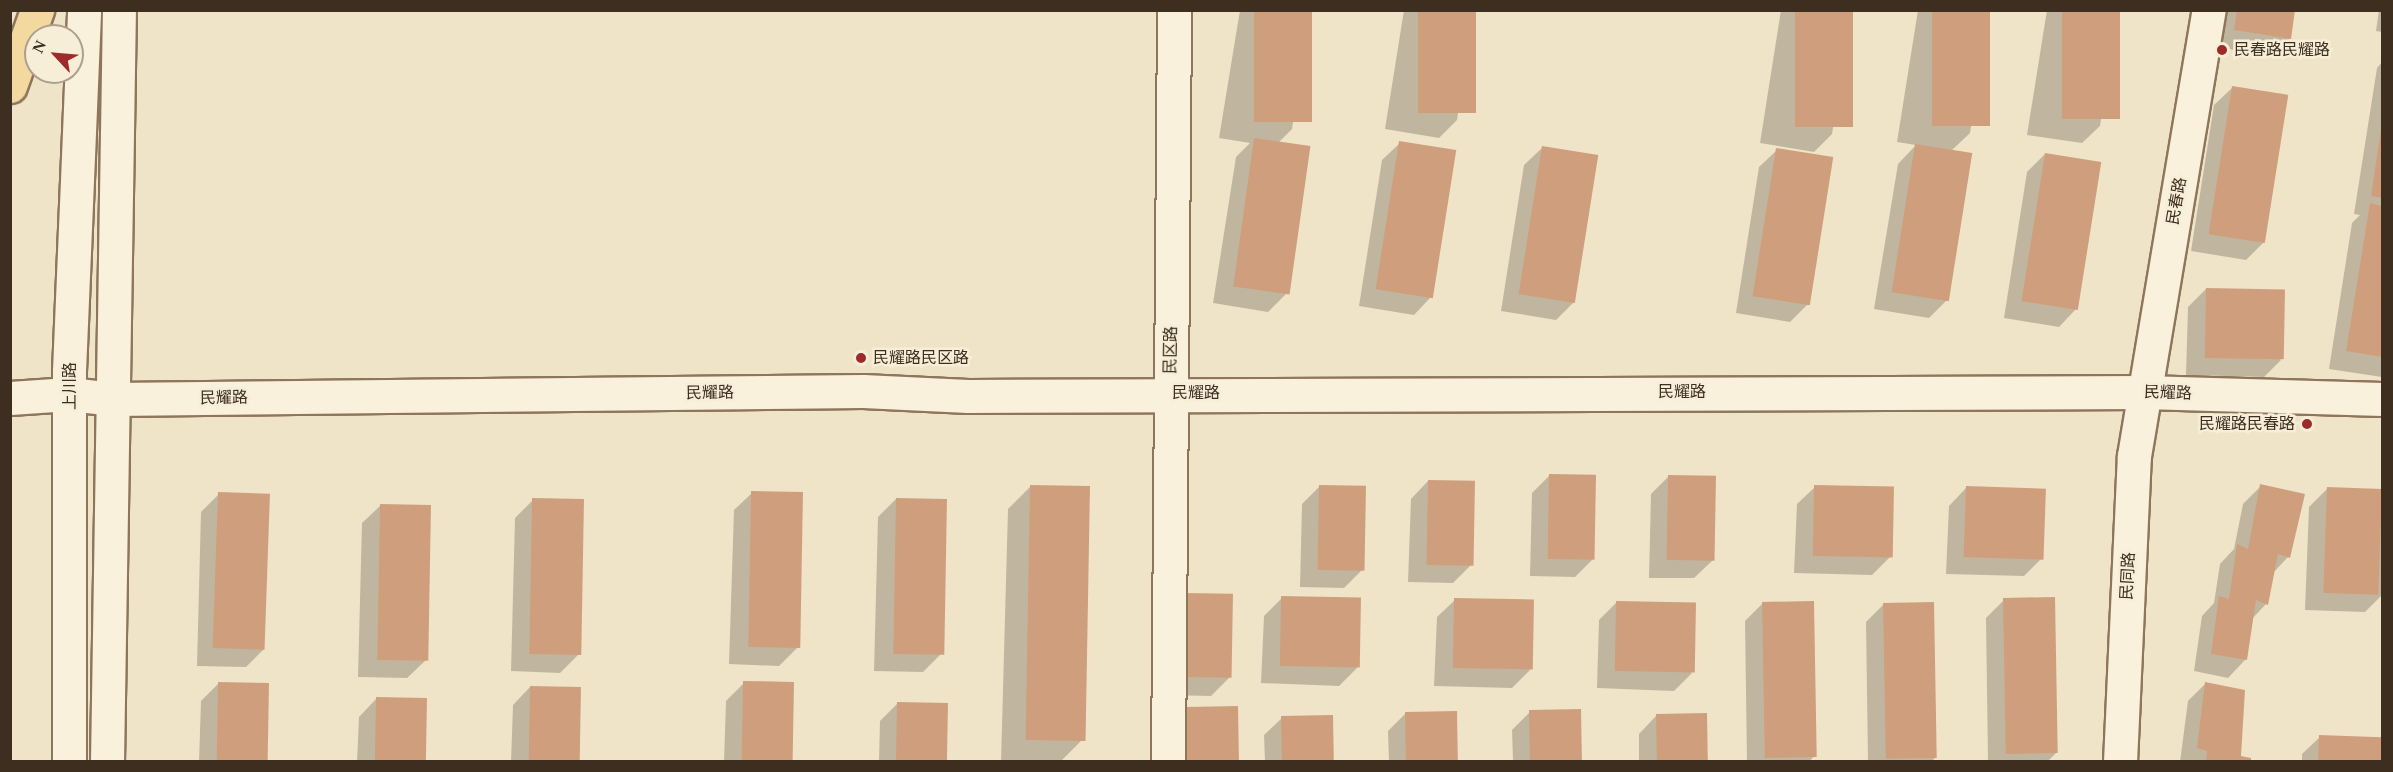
<!DOCTYPE html>
<meta charset="utf-8">
<style>
body{margin:0}
#map{position:relative;width:2393px;height:772px;overflow:hidden;background:#f0e4c8;font-family:"Times New Roman","Noto Sans SC",serif}
div>[style]{position:absolute}
[style*='--x']{left:calc(var(--x)*1px);top:calc(var(--y)*1px);width:calc(var(--w)*1px);rotate:calc(var(--a)*1deg)}
.shadow>*{inset:0;background:#0003}
.building>*{inset:0;background:#cf9f7d;transform-origin:0 0}
.roads{filter:drop-shadow(2px 0 #8d765c) drop-shadow(-2px 0 #8d765c) drop-shadow(0 2px #8d765c) drop-shadow(0 -2px #8d765c)}
.minor>*{height:33px;margin:-16.5px;padding:0 16.5px;transform-origin:16.5px;border-radius:16.5px;background:#faf1dc}
.major>*{height:33px;margin:-16.5px;padding:0 16.5px;transform-origin:16.5px;border-radius:16.5px;background:#f3d9a0}
.dots>*{width:16px;height:16px;translate:-50% -50%;box-sizing:border-box;border:3px solid #f7eed8;border-radius:50%}
span{translate:-50% -50%;white-space:nowrap;text-align:center;line-height:1.15;-webkit-text-stroke:5px #f7eed8;paint-order:stroke}
.poi-label{font-size:16px;color:#3d2e20}
.left{translate:0 -50%;text-align:left}
.right{translate:-100% -50%;text-align:right}
.street-label{font-size:16px;color:#3d2e20}
.frame{position:absolute;inset:0;border:12px solid #3d2e20;pointer-events:none}
.north{position:absolute;left:24px;top:24px;width:60px;height:60px;box-sizing:border-box;background:#f7eed8;border:2px solid #ada18e;border-radius:50%;rotate:296deg;font-size:16px;font-weight:700;line-height:24px;text-align:center;color:#3d2e20}
.north::after{content:'';display:block;margin:auto;width:21px;height:27px;background:#9e2a2b;clip-path:polygon(50% 0,100% 100%,50% 72%,0 100%)}
</style>
<div id="map">
<div class="shadow">
<div style="clip-path:polygon(1240px 10px,1310px 10px,1292px 129px,1278px 143px,1286px 294px,1268px 312px,1213px 303px,1236px 157px,1250px 143px,1219px 138px)"></div>
<div style="clip-path:polygon(1404px 10px,1475px 10px,1457px 120px,1439px 138px,1385px 129px)"></div>
<div style="clip-path:polygon(1781px 10px,1852px 10px,1832px 134px,1814px 152px,1760px 143px)"></div>
<div style="clip-path:polygon(1918px 10px,1989px 10px,1970px 133px,1951px 151px,1947px 300px,1929px 318px,1874px 309px,1898px 164px,1916px 145px,1897px 142px)"></div>
<div style="clip-path:polygon(2047px 10px,2118px 10px,2100px 126px,2082px 143px,2027px 135px)"></div>
<div style="clip-path:polygon(2223px 10px,2294px 10px,2290px 38px,2272px 56px,2217px 47px)"></div>
<div style="clip-path:polygon(2379px 10px,2382px 10px,2382px 32px,2376px 31px)"></div>
<div style="clip-path:polygon(2382px 62px,2382px 377px,2329px 369px,2352px 223px,2360px 215px,2354px 214px,2377px 68px)"></div>
<div style="clip-path:polygon(2232px 88px,2264px 242px,2246px 260px,2191px 251px,2214px 105px)"></div>
<div style="clip-path:polygon(1400px 143px,1431px 297px,1414px 315px,1359px 306px,1382px 160px)"></div>
<div style="clip-path:polygon(1542px 148px,1574px 302px,1556px 320px,1501px 311px,1524px 165px)"></div>
<div style="clip-path:polygon(1777px 150px,1808px 304px,1790px 322px,1736px 313px,1759px 167px)"></div>
<div style="clip-path:polygon(2045px 154px,2076px 309px,2059px 327px,2004px 318px,2027px 172px)"></div>
<div style="clip-path:polygon(2206px 289px,2281px 360px,2264px 377px,2186px 375px,2188px 307px)"></div>
<div style="clip-path:polygon(1550px 475px,1592px 560px,1575px 577px,1530px 576px,1532px 493px)"></div>
<div style="clip-path:polygon(1669px 476px,1712px 561px,1694px 578px,1649px 578px,1651px 494px)"></div>
<div style="clip-path:polygon(1428px 481px,1471px 565px,1453px 583px,1408px 582px,1411px 499px)"></div>
<div style="clip-path:polygon(1031px 486px,1081px 741px,1060px 762px,1001px 762px,1008px 509px)"></div>
<div style="clip-path:polygon(1320px 486px,1362px 570px,1344px 588px,1300px 587px,1302px 504px)"></div>
<div style="clip-path:polygon(2261px 486px,2288px 557px,2273px 573px,2266px 604px,2252px 619px,2245px 660px,2228px 678px,2194px 671px,2202px 616px,2214px 603px,2220px 564px,2234px 549px,2243px 504px)"></div>
<div style="clip-path:polygon(1815px 487px,1890px 557px,1872px 575px,1794px 573px,1797px 504px)"></div>
<div style="clip-path:polygon(1966px 488px,2042px 558px,2024px 576px,1946px 574px,1949px 506px)"></div>
<div style="clip-path:polygon(2327px 489px,2382px 491px,2382px 595px,2365px 612px,2305px 610px,2309px 507px)"></div>
<div style="clip-path:polygon(752px 493px,797px 648px,779px 666px,729px 664px,734px 510px)"></div>
<div style="clip-path:polygon(219px 494px,264px 649px,246px 667px,197px 666px,201px 512px)"></div>
<div style="clip-path:polygon(896px 499px,941px 654px,923px 672px,874px 671px,878px 517px)"></div>
<div style="clip-path:polygon(533px 500px,578px 655px,560px 673px,511px 671px,515px 518px)"></div>
<div style="clip-path:polygon(380px 506px,425px 661px,407px 678px,358px 677px,362px 523px)"></div>
<div style="clip-path:polygon(1186px 594px,1229px 678px,1211px 696px,1166px 695px,1169px 612px)"></div>
<div style="clip-path:polygon(1282px 598px,1357px 668px,1339px 686px,1261px 683px,1264px 616px)"></div>
<div style="clip-path:polygon(1455px 600px,1530px 670px,1512px 688px,1434px 686px,1437px 617px)"></div>
<div style="clip-path:polygon(2004px 600px,2056px 753px,2047px 762px,1988px 762px,1986px 618px)"></div>
<div style="clip-path:polygon(1617px 602px,1692px 673px,1674px 691px,1597px 688px,1599px 620px)"></div>
<div style="clip-path:polygon(1763px 603px,1814px 756px,1809px 762px,1747px 762px,1745px 621px)"></div>
<div style="clip-path:polygon(1884px 604px,1935px 758px,1931px 762px,1868px 762px,1866px 622px)"></div>
<div style="clip-path:polygon(219px 683px,266px 762px,199px 762px,201px 701px)"></div>
<div style="clip-path:polygon(744px 683px,791px 762px,724px 762px,726px 701px)"></div>
<div style="clip-path:polygon(2205px 684px,2239px 757px,2249px 762px,2180px 762px,2188px 701px)"></div>
<div style="clip-path:polygon(530px 687px,577px 762px,511px 762px,513px 705px)"></div>
<div style="clip-path:polygon(376px 699px,424px 762px,357px 762px,359px 717px)"></div>
<div style="clip-path:polygon(898px 703px,945px 762px,879px 762px,880px 721px)"></div>
<div style="clip-path:polygon(1187px 709px,1237px 762px,1170px 762px,1169px 726px)"></div>
<div style="clip-path:polygon(1530px 712px,1580px 762px,1513px 762px,1512px 730px)"></div>
<div style="clip-path:polygon(1406px 713px,1456px 762px,1389px 762px,1388px 731px)"></div>
<div style="clip-path:polygon(1656px 716px,1707px 762px,1639px 762px,1639px 734px)"></div>
<div style="clip-path:polygon(1282px 718px,1332px 762px,1265px 762px,1264px 735px)"></div>
<div style="clip-path:polygon(2320px 737px,2380px 762px,2302px 762px,2302px 754px)"></div>
</div>
<div class="building">
<div style="left:1254px;top:10px;width:58px;height:112px"></div>
<div style="left:1418px;top:10px;width:58px;height:103px"></div>
<div style="left:1795px;top:10px;width:58px;height:117px"></div>
<div style="left:1932px;top:10px;width:58px;height:116px"></div>
<div style="left:2062px;top:10px;width:58px;height:109px"></div>
<div style="clip-path:polygon(2237px 10px,2295px 10px,2291px 39px,2234px 30px)"></div>
<div style="left:2232px;top:86px;width:57px;height:150px;rotate:9deg"></div>
<div style="clip-path:polygon(2381px 129px,2382px 129px,2382px 198px,2371px 196px)"></div>
<div style="left:1254px;top:138px;width:57px;height:150px;rotate:8deg"></div>
<div style="left:1399px;top:141px;width:58px;height:150px;rotate:9deg"></div>
<div style="left:1915px;top:144px;width:58px;height:150px;rotate:9deg"></div>
<div style="left:1542px;top:146px;width:57px;height:150px;rotate:9deg"></div>
<div style="left:1776px;top:148px;width:58px;height:150px;rotate:9deg"></div>
<div style="left:2045px;top:153px;width:57px;height:150px;rotate:9deg"></div>
<div style="clip-path:polygon(2370px 203px,2382px 206px,2382px 357px,2346px 351px)"></div>
<div style="left:2206px;top:288px;width:79px;height:70px;rotate:1deg"></div>
<div style="left:1549px;top:474px;width:47px;height:85px;rotate:1deg"></div>
<div style="left:1668px;top:475px;width:48px;height:85px;rotate:1deg"></div>
<div style="left:1428px;top:480px;width:47px;height:85px;rotate:1deg"></div>
<div style="clip-path:polygon(2260px 484px,2305px 494px,2290px 558px,2278px 554px,2268px 605px,2256px 600px,2247px 660px,2211px 654px,2219px 596px,2229px 599px,2237px 544px,2248px 549px)"></div>
<div style="left:1030px;top:485px;width:60px;height:255px;rotate:1deg"></div>
<div style="left:1319px;top:485px;width:47px;height:85px;rotate:1deg"></div>
<div style="left:1814px;top:485px;width:80px;height:71px;rotate:1deg"></div>
<div style="left:1966px;top:486px;width:80px;height:71px;rotate:2deg"></div>
<div style="left:2327px;top:487px;width:55px;height:106px;rotate:2deg"></div>
<div style="left:751px;top:491px;width:52px;height:156px;rotate:1deg"></div>
<div style="left:218px;top:492px;width:52px;height:156px;rotate:2deg"></div>
<div style="left:532px;top:498px;width:52px;height:156px;rotate:1deg"></div>
<div style="left:896px;top:498px;width:51px;height:156px;rotate:1deg"></div>
<div style="left:380px;top:504px;width:51px;height:156px;rotate:1deg"></div>
<div style="left:1186px;top:593px;width:47px;height:84px;rotate:1deg"></div>
<div style="left:1281px;top:596px;width:80px;height:70px;rotate:1deg"></div>
<div style="left:2055px;top:597px;width:156px;height:52px;rotate:89deg"></div>
<div style="left:1454px;top:598px;width:80px;height:70px;rotate:1deg"></div>
<div style="left:1616px;top:601px;width:80px;height:70px;rotate:1deg"></div>
<div style="left:1814px;top:601px;width:156px;height:52px;rotate:89deg"></div>
<div style="left:1934px;top:602px;width:156px;height:51px;rotate:89deg"></div>
<div style="left:743px;top:681px;width:51px;height:81px;rotate:1deg"></div>
<div style="left:218px;top:682px;width:51px;height:80px;rotate:1deg"></div>
<div style="clip-path:polygon(2205px 682px,2245px 690px,2241px 756px,2251px 758px,2251px 762px,2206px 762px,2207px 751px,2197px 748px)"></div>
<div style="left:530px;top:686px;width:51px;height:76px;rotate:1deg"></div>
<div style="left:376px;top:697px;width:51px;height:65px;rotate:1deg"></div>
<div style="left:897px;top:702px;width:51px;height:60px;rotate:1deg"></div>
<div style="left:1238px;top:706px;width:56px;height:52px;rotate:89deg"></div>
<div style="left:1581px;top:709px;width:53px;height:52px;rotate:89deg"></div>
<div style="left:1457px;top:711px;width:51px;height:52px;rotate:89deg"></div>
<div style="left:1707px;top:713px;width:49px;height:51px;rotate:89deg"></div>
<div style="left:1333px;top:715px;width:47px;height:52px;rotate:89deg"></div>
<div style="left:2319px;top:735px;width:63px;height:27px;rotate:2deg"></div>
</div>
<div class="roads">
<div class="minor">
<div style="--x:10;--y:398;--w:59;--a:-3.9"></div>
<div style="--x:69;--y:394;--w:44;--a:6.5"></div>
<div style="--x:113;--y:399;--w:750;--a:-0.61"></div>
<div style="--x:863;--y:391;--w:105;--a:2.7"></div>
<div style="--x:968;--y:396;--w:1176;--a:-0.19"></div>
<div style="--x:2144;--y:392;--w:238;--a:1.7"></div>
<div style="--x:69;--y:762;--w:391;--a:-90"></div>
<div style="--x:69;--y:371;--w:361;--a:-87.6"></div>
<div style="--x:107;--y:762;--w:752;--a:-89.09"></div>
<div style="--x:1168;--y:762;--w:752;--a:-89.54"></div>
<div style="--x:2120;--y:762;--w:306;--a:-87.4"></div>
<div style="--x:2134;--y:456;--w:452;--a:-80.5"></div>
</div>
<div class="major">
<div style="--x:10;--y:86;--w:81;--a:-70.4"></div>
</div>
</div>
<div class="dots">
<div style="left:2222px;top:50px;background:#9e2a2b"></div>
<div style="left:861px;top:358px;background:#9e2a2b"></div>
<div style="left:2307px;top:424px;background:#9e2a2b"></div>
</div>
<div class="poi-label">
<span class="left" style="left:2234px;top:50px">民春路民耀路</span>
<span class="left" style="left:873px;top:358px">民耀路民区路</span>
<span class="right" style="left:2295px;top:424px">民耀路民春路</span>
</div>
<div class="street-label">
<span style="left:2177px;top:201px;rotate:-80deg">民春路</span>
<span style="left:1171px;top:350px;rotate:-89deg">民区路</span>
<span style="left:70px;top:386px;rotate:-90deg">上川路</span>
<span style="left:1682px;top:392px">民耀路</span>
<span style="left:710px;top:393px;rotate:-1deg">民耀路</span>
<span style="left:1196px;top:393px">民耀路</span>
<span style="left:2168px;top:393px;rotate:2deg">民耀路</span>
<span style="left:224px;top:398px;rotate:-1deg">民耀路</span>
<span style="left:2128px;top:576px;rotate:-87deg">民同路</span>
</div>
<div class="frame"></div>
<div class="north">N</div>
</div>
